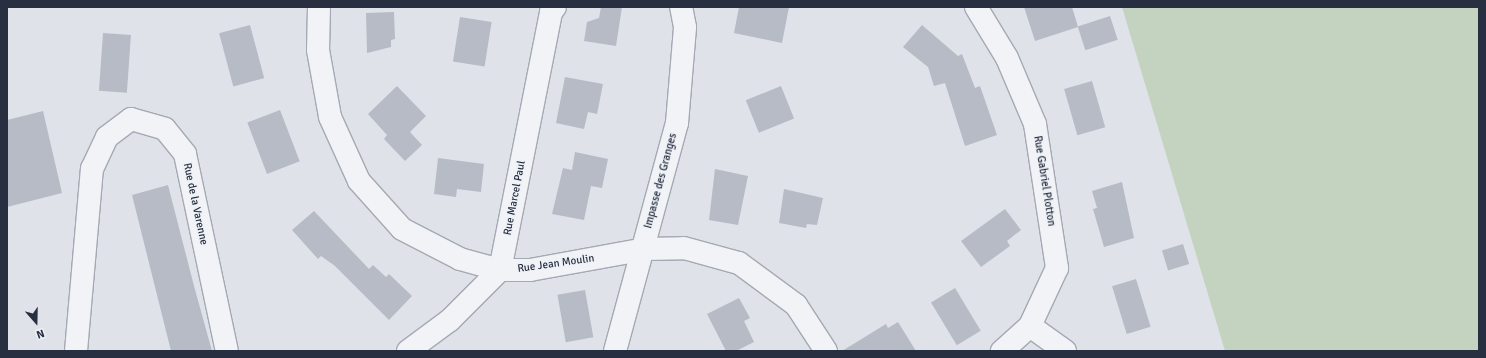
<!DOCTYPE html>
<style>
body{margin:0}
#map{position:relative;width:1486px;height:358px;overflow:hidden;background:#dfe2e9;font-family:Signika,sans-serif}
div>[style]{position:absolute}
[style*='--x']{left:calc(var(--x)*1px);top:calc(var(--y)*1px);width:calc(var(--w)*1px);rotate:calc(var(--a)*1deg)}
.green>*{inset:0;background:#c3d3c0}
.building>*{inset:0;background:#b6bbc6;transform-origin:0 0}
.roads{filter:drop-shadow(1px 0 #a4a9b3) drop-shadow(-1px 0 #a4a9b3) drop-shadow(0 1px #a4a9b3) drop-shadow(0 -1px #a4a9b3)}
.minor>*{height:22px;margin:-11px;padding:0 11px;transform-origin:11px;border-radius:11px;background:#f2f3f7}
span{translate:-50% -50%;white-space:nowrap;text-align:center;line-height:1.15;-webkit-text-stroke:3px #eef1f6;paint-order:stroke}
.street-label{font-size:11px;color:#272f40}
.frame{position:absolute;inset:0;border:8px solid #272f40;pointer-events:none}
.north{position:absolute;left:16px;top:302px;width:40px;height:40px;-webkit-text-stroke:3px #eef1f6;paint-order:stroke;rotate:160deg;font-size:11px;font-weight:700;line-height:16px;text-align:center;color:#272f40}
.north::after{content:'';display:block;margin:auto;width:14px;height:18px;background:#272f40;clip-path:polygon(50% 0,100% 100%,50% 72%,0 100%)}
</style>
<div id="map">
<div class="green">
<div style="clip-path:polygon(1122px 7px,1479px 7px,1479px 351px,1225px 351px)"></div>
</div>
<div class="building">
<div style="clip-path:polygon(601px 7px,622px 7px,616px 46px,584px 41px,587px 22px,599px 18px)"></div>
<div style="clip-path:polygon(739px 7px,789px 7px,782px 43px,734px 33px)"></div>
<div style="clip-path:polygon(1024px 7px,1072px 7px,1078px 27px,1035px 41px)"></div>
<div style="clip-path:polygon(394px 12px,395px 39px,391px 40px,391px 47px,367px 53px,366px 13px)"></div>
<div style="left:1110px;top:16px;width:25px;height:34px;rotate:72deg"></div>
<div style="left:460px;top:17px;width:32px;height:45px;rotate:9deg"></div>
<div style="left:250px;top:25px;width:55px;height:32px;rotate:75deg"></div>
<div style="clip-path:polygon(922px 25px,958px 56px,962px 54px,975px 88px,980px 86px,997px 135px,965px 146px,945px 83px,934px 86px,928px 67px,903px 47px)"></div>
<div style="left:103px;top:33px;width:28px;height:58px;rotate:4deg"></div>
<div style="clip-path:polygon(565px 77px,603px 84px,597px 114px,588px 112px,584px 129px,556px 123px)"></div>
<div style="left:1092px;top:81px;width:48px;height:29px;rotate:74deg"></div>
<div style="clip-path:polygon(397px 86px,426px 116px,410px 132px,422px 145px,405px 161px,384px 139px,387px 135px,368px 114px)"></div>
<div style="left:781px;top:86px;width:35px;height:38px;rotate:68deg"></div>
<div style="left:280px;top:110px;width:55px;height:35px;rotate:69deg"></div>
<div style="clip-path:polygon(43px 111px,62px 193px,7px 207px,7px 120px)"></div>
<div style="clip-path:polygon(575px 152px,608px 159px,602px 188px,591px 186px,584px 220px,552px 214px,563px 168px,572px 170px)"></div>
<div style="clip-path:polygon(438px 158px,484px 164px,481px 192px,457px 189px,456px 197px,434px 194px)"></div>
<div style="clip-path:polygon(715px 169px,748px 176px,738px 225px,709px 220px)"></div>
<div style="clip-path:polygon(1122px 182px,1134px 238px,1104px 247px,1093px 209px,1097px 208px,1092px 191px)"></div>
<div style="clip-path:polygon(168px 185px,194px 286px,212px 351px,171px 351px,132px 195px)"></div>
<div style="clip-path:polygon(784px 189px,823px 198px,817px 225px,807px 224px,806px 228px,779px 223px)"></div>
<div style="clip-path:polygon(1005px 209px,1021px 230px,1007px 241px,1010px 246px,981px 267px,961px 241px)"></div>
<div style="clip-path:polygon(314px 211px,369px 269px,373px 265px,386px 277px,389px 274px,412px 296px,389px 320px,335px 266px,321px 256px,318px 259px,292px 230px)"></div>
<div style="left:1183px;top:244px;width:21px;height:22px;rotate:73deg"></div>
<div style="left:1136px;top:279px;width:50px;height:25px;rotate:73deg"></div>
<div style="left:955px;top:288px;width:50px;height:28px;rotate:59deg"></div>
<div style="left:585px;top:290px;width:48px;height:28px;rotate:80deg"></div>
<div style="clip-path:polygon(739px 298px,750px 318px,744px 321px,754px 342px,736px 351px,726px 351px,707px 314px)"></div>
<div style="clip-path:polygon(898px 322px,916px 351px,842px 351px,886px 324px,888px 328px)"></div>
</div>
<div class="roads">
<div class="minor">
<div style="--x:319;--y:7;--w:43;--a:91.3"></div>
<div style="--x:318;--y:50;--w:68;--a:79.8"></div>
<div style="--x:330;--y:117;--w:70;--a:65.6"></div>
<div style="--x:359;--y:181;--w:64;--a:48.1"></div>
<div style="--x:402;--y:229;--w:65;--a:27.3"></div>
<div style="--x:460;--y:259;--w:41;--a:15.4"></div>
<div style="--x:500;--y:270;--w:30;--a:0"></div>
<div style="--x:530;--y:270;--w:117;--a:-10.3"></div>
<div style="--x:645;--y:249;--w:39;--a:-1"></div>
<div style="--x:684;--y:248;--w:57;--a:15.3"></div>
<div style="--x:739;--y:263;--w:71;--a:36.4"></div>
<div style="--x:796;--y:305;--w:55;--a:56.9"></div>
<div style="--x:976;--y:7;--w:60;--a:58.7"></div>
<div style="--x:1007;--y:58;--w:72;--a:67"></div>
<div style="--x:1035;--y:124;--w:146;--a:81.3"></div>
<div style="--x:1057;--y:268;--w:64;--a:115"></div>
<div style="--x:1030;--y:326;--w:38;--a:138"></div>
<div style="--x:1030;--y:326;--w:43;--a:35.5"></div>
<div style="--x:76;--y:351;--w:183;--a:-85"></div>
<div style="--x:92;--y:169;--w:35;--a:-65"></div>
<div style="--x:107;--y:137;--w:30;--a:-37"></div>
<div style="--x:131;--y:119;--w:35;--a:16"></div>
<div style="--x:165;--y:129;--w:32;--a:51"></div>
<div style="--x:185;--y:154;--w:201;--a:78"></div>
<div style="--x:408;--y:351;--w:52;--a:-36.4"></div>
<div style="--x:450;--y:320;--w:71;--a:-45"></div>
<div style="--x:500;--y:270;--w:263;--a:-78.8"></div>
<div style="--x:551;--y:12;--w:6;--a:-51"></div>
<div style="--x:615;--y:351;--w:236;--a:-74.8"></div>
<div style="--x:677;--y:123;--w:96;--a:-85.2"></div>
<div style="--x:685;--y:27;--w:20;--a:-101"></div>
</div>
</div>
<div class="street-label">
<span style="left:661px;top:181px;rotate:-75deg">Impasse des Granges</span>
<span style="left:1044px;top:181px;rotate:81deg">Rue Gabriel Plotton</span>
<span style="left:515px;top:198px;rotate:-79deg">Rue Marcel Paul</span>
<span style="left:195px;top:204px;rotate:78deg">Rue de la Varenne</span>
<span style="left:556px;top:264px;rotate:-8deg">Rue Jean Moulin</span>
</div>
<div class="frame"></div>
<div class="north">N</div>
</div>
